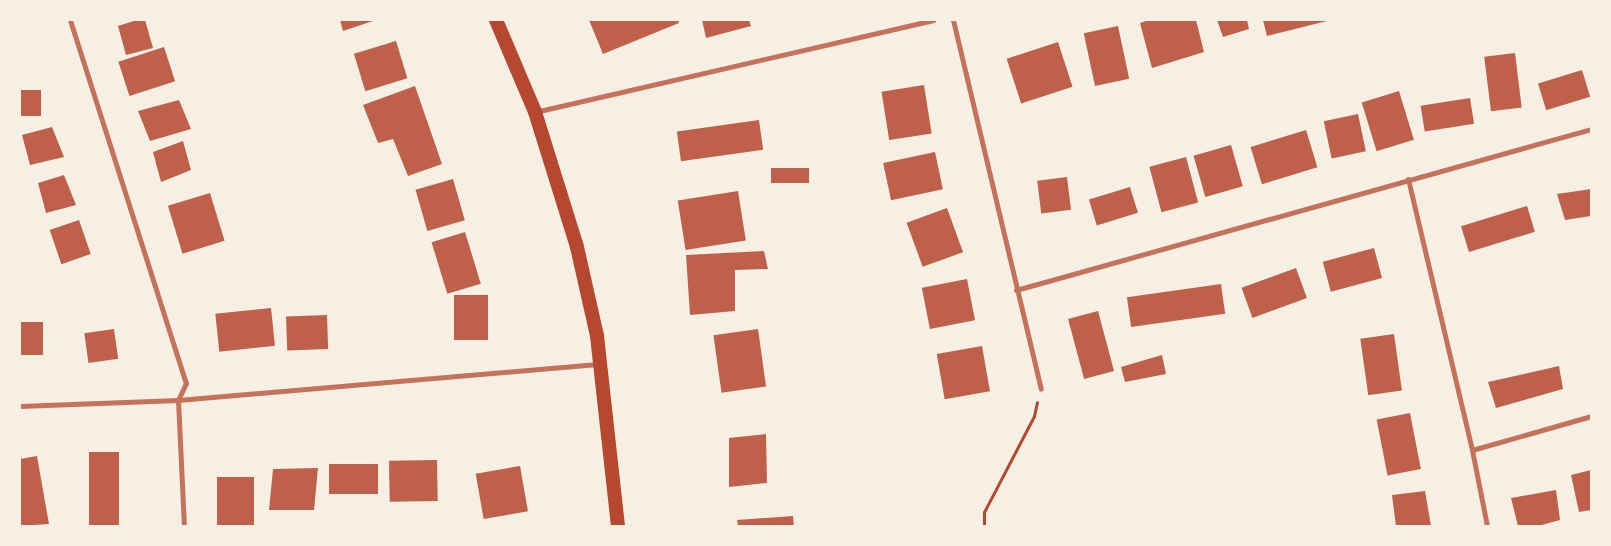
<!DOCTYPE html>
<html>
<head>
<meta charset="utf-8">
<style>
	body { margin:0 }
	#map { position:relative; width:1611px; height:546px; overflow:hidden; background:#f6efe4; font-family:Rubik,sans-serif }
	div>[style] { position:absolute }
	.building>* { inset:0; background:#bf614a; transform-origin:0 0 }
	.path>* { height:3px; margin:-1.5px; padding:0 1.5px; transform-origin:1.5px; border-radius:1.5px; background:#b5482f }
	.minor>* { height:5px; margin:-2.5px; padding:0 2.5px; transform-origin:2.5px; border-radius:2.5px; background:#c5725c }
	.trunk>* { height:14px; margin:-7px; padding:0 7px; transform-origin:7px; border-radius:7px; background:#b5482f }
	span { translate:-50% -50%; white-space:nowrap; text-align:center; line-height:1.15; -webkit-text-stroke:5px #f6efe4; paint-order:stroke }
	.frame { position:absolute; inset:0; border:21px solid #f6efe4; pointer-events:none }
</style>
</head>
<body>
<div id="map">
	<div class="building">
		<div style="clip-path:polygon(137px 20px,145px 20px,153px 48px,126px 55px,118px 26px)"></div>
		<div style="clip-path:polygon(340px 20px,376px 20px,343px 31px)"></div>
		<div style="clip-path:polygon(589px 20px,678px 20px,679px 23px,603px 54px)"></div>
		<div style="clip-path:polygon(702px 20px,749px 20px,751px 26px,706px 38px)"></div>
		<div style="clip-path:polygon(1149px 20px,1196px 20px,1204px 52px,1152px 68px,1140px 23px)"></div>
		<div style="clip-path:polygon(1217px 20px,1247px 20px,1249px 29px,1223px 37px)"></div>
		<div style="clip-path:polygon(1263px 20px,1327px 20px,1327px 21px,1267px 36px)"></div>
		<div style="left:1118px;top:26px;width:54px;height:35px;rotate:78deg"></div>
		<div style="left:396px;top:41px;width:39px;height:44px;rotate:73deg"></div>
		<div style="left:1058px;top:42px;width:47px;height:54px;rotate:72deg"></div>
		<div style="left:164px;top:47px;width:36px;height:48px;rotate:72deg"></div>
		<div style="left:1515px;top:53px;width:55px;height:31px;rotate:83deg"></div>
		<div style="left:1582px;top:70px;width:28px;height:46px;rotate:73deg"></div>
		<div style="left:924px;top:85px;width:49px;height:43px;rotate:81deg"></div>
		<div style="clip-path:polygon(415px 86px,442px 164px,408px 176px,393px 139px,378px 143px,363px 105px)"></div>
		<div style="left:41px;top:90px;width:26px;height:21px;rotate:90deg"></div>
		<div style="left:1399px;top:91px;width:51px;height:39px;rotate:73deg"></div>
		<div style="left:1470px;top:98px;width:26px;height:50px;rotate:81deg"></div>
		<div style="clip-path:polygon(179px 100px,191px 129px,150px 141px,138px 111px)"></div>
		<div style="left:1358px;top:114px;width:38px;height:35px;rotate:78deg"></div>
		<div style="left:759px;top:120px;width:30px;height:83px;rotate:82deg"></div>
		<div style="clip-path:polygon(52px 127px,64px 157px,30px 165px,22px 135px)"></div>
		<div style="left:1306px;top:130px;width:39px;height:58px;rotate:73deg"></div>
		<div style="clip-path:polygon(183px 141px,191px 170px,161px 182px,153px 152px)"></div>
		<div style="left:1231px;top:145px;width:43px;height:39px;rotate:74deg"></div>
		<div style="left:935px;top:152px;width:38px;height:53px;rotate:78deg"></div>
		<div style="left:1186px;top:157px;width:47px;height:38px;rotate:75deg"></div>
		<div style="left:771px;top:168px;width:38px;height:15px"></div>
		<div style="clip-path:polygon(64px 175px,76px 205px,46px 213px,38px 183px)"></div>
		<div style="left:1067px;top:177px;width:33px;height:30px;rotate:83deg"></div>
		<div style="left:453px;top:179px;width:43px;height:39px;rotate:74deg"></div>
		<div style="left:1130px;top:187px;width:27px;height:43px;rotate:73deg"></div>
		<div style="clip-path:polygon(1591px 189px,1591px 216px,1565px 220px,1557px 194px)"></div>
		<div style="left:738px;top:191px;width:50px;height:61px;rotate:81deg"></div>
		<div style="left:210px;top:193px;width:50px;height:44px;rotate:73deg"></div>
		<div style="left:1527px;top:206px;width:27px;height:69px;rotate:73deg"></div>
		<div style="left:947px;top:208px;width:47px;height:43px;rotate:70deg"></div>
		<div style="left:79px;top:220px;width:36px;height:31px;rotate:71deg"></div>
		<div style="left:465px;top:232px;width:54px;height:35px;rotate:73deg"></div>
		<div style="left:1374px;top:248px;width:31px;height:53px;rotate:75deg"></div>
		<div style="clip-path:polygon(764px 251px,768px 269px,735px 270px,735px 311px,690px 315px,686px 255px)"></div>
		<div style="left:1296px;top:268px;width:32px;height:58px;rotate:70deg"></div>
		<div style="left:967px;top:279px;width:42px;height:46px;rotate:79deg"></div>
		<div style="left:1221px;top:284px;width:30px;height:95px;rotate:82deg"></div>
		<div style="left:454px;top:295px;width:34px;height:45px"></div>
		<div style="left:271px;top:308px;width:38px;height:56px;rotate:84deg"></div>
		<div style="left:1098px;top:311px;width:62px;height:31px;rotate:75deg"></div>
		<div style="left:327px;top:315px;width:34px;height:41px;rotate:88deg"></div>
		<div style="left:20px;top:322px;width:23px;height:33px"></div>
		<div style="left:114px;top:329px;width:30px;height:30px;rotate:82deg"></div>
		<div style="left:758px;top:329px;width:58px;height:45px;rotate:82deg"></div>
		<div style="left:1394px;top:334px;width:57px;height:34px;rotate:82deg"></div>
		<div style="left:982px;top:346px;width:46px;height:46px;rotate:80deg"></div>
		<div style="clip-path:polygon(1162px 355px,1166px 374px,1125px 382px,1121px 367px)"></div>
		<div style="clip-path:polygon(1559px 366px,1563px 389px,1496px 408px,1488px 382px)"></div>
		<div style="left:1410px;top:413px;width:57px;height:34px;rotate:79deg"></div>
		<div style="clip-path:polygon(766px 434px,767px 483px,729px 487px,729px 438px)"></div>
		<div style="left:89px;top:452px;width:30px;height:74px"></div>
		<div style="clip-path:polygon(37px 456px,49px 524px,20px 526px,20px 459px)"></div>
		<div style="left:437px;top:460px;width:41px;height:48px;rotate:89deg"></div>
		<div style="left:378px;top:464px;width:30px;height:49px;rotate:90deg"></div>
		<div style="left:520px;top:466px;width:46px;height:45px;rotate:80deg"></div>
		<div style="clip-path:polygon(318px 468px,314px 510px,269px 510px,273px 469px)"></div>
		<div style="clip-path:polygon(1591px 470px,1591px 510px,1579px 512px,1571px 475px)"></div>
		<div style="left:217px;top:477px;width:37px;height:49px"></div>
		<div style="clip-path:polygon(1556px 490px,1560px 520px,1538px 526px,1518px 526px,1511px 498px)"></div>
		<div style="clip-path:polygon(1425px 491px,1431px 526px,1396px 526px,1392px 495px)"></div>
		<div style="clip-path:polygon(793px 516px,794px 526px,738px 526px,737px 520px)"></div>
	</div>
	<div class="path">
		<div style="left:984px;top:526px;width:14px;rotate:-90deg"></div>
		<div style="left:984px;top:512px;width:108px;rotate:-62.5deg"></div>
		<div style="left:1034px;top:416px;width:14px;rotate:-78deg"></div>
	</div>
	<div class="minor">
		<div style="left:70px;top:20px;width:381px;rotate:72.3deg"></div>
		<div style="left:186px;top:383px;width:19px;rotate:115deg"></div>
		<div style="left:178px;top:400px;width:126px;rotate:87.3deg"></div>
		<div style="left:953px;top:20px;width:379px;rotate:76.6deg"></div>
		<div style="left:535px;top:112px;width:409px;rotate:-13deg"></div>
		<div style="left:1408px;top:179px;width:278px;rotate:76.7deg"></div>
		<div style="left:1472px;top:450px;width:77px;rotate:78.8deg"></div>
		<div style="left:1016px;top:290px;width:597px;rotate:-15.64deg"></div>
		<div style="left:20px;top:406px;width:158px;rotate:-2.2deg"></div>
		<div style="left:178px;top:400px;width:424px;rotate:-4.9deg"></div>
		<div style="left:1472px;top:450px;width:124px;rotate:-15.9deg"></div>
	</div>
	<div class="trunk">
		<div style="left:496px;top:20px;width:100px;rotate:67deg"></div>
		<div style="left:535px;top:112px;width:141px;rotate:72.7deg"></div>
		<div style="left:577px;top:247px;width:91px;rotate:77.3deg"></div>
		<div style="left:597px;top:336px;width:191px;rotate:83.7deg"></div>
	</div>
	<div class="frame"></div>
</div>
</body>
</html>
